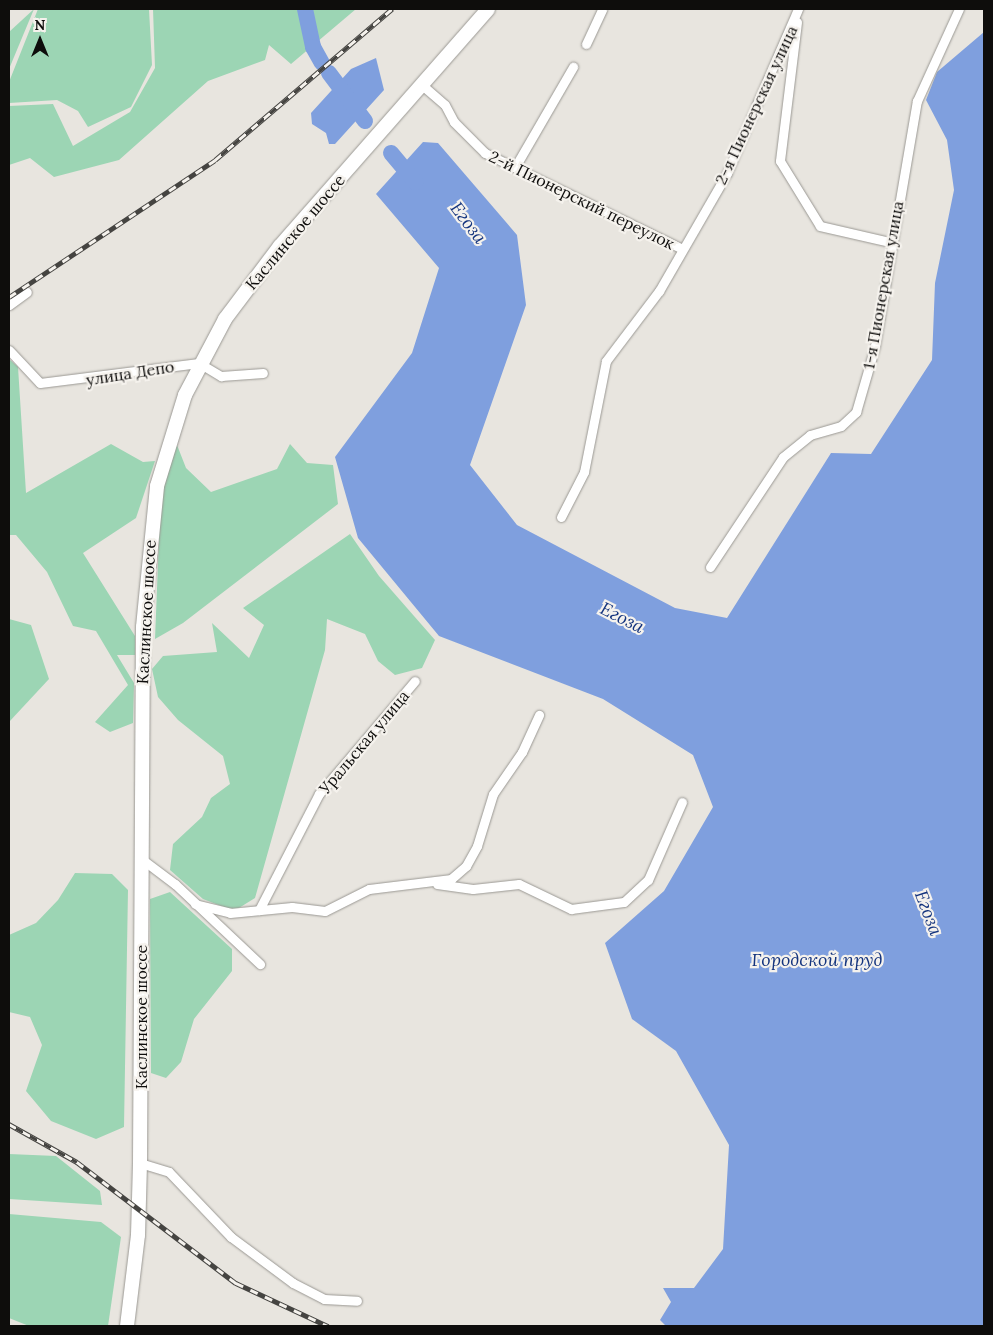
<!DOCTYPE html>
<html>
<head>
<meta charset="utf-8">
<style>
	body { margin:0 }
	#map { position:relative; width:993px; height:1335px; overflow:hidden; background:#e8e5df; font-family:Lora,serif }
	div>[style] { position:absolute }
	.green>* { inset:0; background:#9cd5b4 }
	.water>* { inset:0; background:#7f9fde }
	.river>* { height:16px; margin:-8px; padding:0 8px; transform-origin:8px; border-radius:8px; background:#7f9fde }
	.roads { filter:drop-shadow(0 0 1px #9a9893) drop-shadow(0 0 1px #9a9893) }
	.street>* { height:9px; margin:-4.5px; padding:0 4.5px; transform-origin:4.5px; border-radius:4.5px; background:#fff }
	.primary>* { height:14px; margin:-7px; padding:0 7px; transform-origin:7px; border-radius:7px; background:#fff }
	.rail>* { height:4.5px; margin-top:-2.25px; transform-origin:0; background:repeating-linear-gradient(90deg,#f5f2ed 0 8px,#454441 0 16px); box-sizing:border-box; border-block:1px solid #454441 }
	span { translate:-50% -50%; white-space:nowrap; text-align:center; line-height:1.15; -webkit-text-stroke:4.5px #f5f2ed; paint-order:stroke }
	.street-label { font-size:16px; color:#0e0d0c }
	.water-label { font-size:18px; color:#14347e; font-style:italic }
	.frame { position:absolute; inset:0; border:10px solid #0e0d0c; pointer-events:none }
	.north { position:absolute; left:15px; top:15px; width:50px; height:50px; -webkit-text-stroke:4px #f5f2ed; paint-order:stroke; rotate:0deg; font-size:14px; font-weight:700; line-height:20px; text-align:center; color:#0e0d0c }
	.north::after { content:''; display:block; margin:auto; width:18px; height:22px; background:#0e0d0c; clip-path:polygon(50% 0,100% 100%,50% 72%,0 100%) }
</style>
</head>
<body>
<div id="map">
	<div class="green">
		<div style="clip-path:polygon(34px 9px,9px 69px,9px 32px)"></div>
		<div style="clip-path:polygon(38px 9px,149px 9px,152px 65px,131px 107px,88px 127px,78px 111px,57px 100px,9px 103px,9px 82px)"></div>
		<div style="clip-path:polygon(153px 9px,356px 9px,291px 64px,269px 45px,265px 60px,208px 81px,119px 160px,54px 177px,30px 158px,9px 165px,9px 106px,53px 104px,73px 146px,130px 112px,155px 68px)"></div>
		<div style="clip-path:polygon(9px 359px,18px 367px,26px 493px,111px 444px,143px 462px,155px 461px,136px 518px,83px 553px,135px 636px,135px 655px,117px 655px,134px 683px,133px 723px,110px 732px,95px 722px,128px 685px,96px 631px,73px 626px,47px 572px,16px 535px,9px 535px)"></div>
		<div style="clip-path:polygon(290px 444px,307px 463px,333px 465px,338px 504px,183px 623px,155px 639px,161px 489px,177px 445px,186px 468px,211px 492px,277px 469px)"></div>
		<div style="clip-path:polygon(350px 534px,379px 576px,435px 640px,422px 668px,395px 675px,378px 661px,365px 634px,327px 619px,325px 650px,255px 898px,234px 911px,203px 899px,170px 870px,173px 844px,202px 817px,211px 798px,230px 784px,223px 756px,178px 720px,158px 697px,152px 669px,163px 656px,217px 652px,212px 623px,249px 658px,264px 625px,243px 608px)"></div>
		<div style="clip-path:polygon(9px 619px,31px 625px,49px 679px,9px 722px)"></div>
		<div style="clip-path:polygon(75px 873px,112px 874px,128px 890px,124px 1127px,96px 1139px,51px 1121px,26px 1091px,42px 1045px,30px 1017px,9px 1012px,9px 935px,36px 923px,58px 900px)"></div>
		<div style="clip-path:polygon(170px 892px,232px 949px,232px 971px,194px 1019px,181px 1062px,166px 1078px,151px 1073px,150px 899px)"></div>
		<div style="clip-path:polygon(9px 1154px,56px 1156px,100px 1191px,102px 1205px,9px 1199px)"></div>
		<div style="clip-path:polygon(9px 1214px,101px 1222px,121px 1237px,108px 1326px,29px 1326px,9px 1318px)"></div>
	</div>
	<div class="water">
		<div style="clip-path:polygon(984px 32px,984px 1326px,666px 1326px,660px 1320px,671px 1302px,663px 1288px,694px 1288px,723px 1249px,729px 1145px,676px 1051px,632px 1019px,605px 943px,664px 891px,713px 807px,693px 755px,603px 699px,439px 636px,358px 538px,335px 457px,412px 353px,439px 268px,376px 194px,423px 142px,438px 143px,517px 235px,526px 305px,470px 465px,517px 525px,675px 608px,727px 618px,831px 453px,871px 454px,932px 360px,935px 283px,954px 190px,947px 140px,926px 100px,937px 72px)"></div>
		<div style="clip-path:polygon(376px 58px,384px 90px,335px 144px,329px 144px,326px 133px,312px 124px,311px 113px,351px 69px)"></div>
	</div>
	<div class="river">
		<div style="left:305px;top:9px;width:39px;rotate:78deg"></div>
		<div style="left:313px;top:47px;width:18px;rotate:61deg"></div>
		<div style="left:329px;top:73px;width:60px;rotate:53.1deg"></div>
		<div style="left:391px;top:153px;width:38px;rotate:50deg"></div>
	</div>
	<div class="roads">
		<div class="street">
			<div style="left:797px;top:22px;width:140px;rotate:97deg"></div>
			<div style="left:780px;top:161px;width:76px;rotate:58.4deg"></div>
			<div style="left:820px;top:226px;width:72px;rotate:12.9deg"></div>
			<div style="left:586px;top:44px;width:38px;rotate:-65deg"></div>
			<div style="left:422px;top:85px;width:30px;rotate:41deg"></div>
			<div style="left:445px;top:105px;width:19px;rotate:62deg"></div>
			<div style="left:454px;top:122px;width:44px;rotate:45deg"></div>
			<div style="left:485px;top:153px;width:218px;rotate:25.9deg"></div>
			<div style="left:515px;top:167px;width:116px;rotate:-59.9deg"></div>
			<div style="left:9px;top:305px;width:22px;rotate:-36deg"></div>
			<div style="left:9px;top:350px;width:45px;rotate:46.8deg"></div>
			<div style="left:40px;top:383px;width:160px;rotate:-7.2deg"></div>
			<div style="left:199px;top:363px;width:26px;rotate:31deg"></div>
			<div style="left:221px;top:376px;width:42px;rotate:-4.1deg"></div>
			<div style="left:561px;top:517px;width:51px;rotate:-62.9deg"></div>
			<div style="left:584px;top:472px;width:113px;rotate:-78.8deg"></div>
			<div style="left:606px;top:361px;width:88px;rotate:-52.9deg"></div>
			<div style="left:659px;top:291px;width:136px;rotate:-60deg"></div>
			<div style="left:727px;top:173px;width:179px;rotate:-66.6deg"></div>
			<div style="left:710px;top:567px;width:132px;rotate:-56.4deg"></div>
			<div style="left:783px;top:457px;width:35px;rotate:-39deg"></div>
			<div style="left:810px;top:435px;width:32px;rotate:-16deg"></div>
			<div style="left:841px;top:426px;width:21px;rotate:-43deg"></div>
			<div style="left:856px;top:412px;width:69px;rotate:-73.9deg"></div>
			<div style="left:875px;top:346px;width:249px;rotate:-80.3deg"></div>
			<div style="left:917px;top:101px;width:101px;rotate:-65.5deg"></div>
			<div style="left:143px;top:860px;width:40px;rotate:37deg"></div>
			<div style="left:175px;top:884px;width:117px;rotate:43.3deg"></div>
			<div style="left:437px;top:884px;width:36px;rotate:8deg"></div>
			<div style="left:473px;top:889px;width:46px;rotate:-6.2deg"></div>
			<div style="left:519px;top:884px;width:58px;rotate:25.7deg"></div>
			<div style="left:571px;top:909px;width:53px;rotate:-7.5deg"></div>
			<div style="left:624px;top:902px;width:33px;rotate:-43deg"></div>
			<div style="left:648px;top:880px;width:85px;rotate:-66.4deg"></div>
			<div style="left:195px;top:904px;width:36px;rotate:14deg"></div>
			<div style="left:230px;top:913px;width:62px;rotate:-5.5deg"></div>
			<div style="left:292px;top:907px;width:33px;rotate:7deg"></div>
			<div style="left:325px;top:911px;width:49px;rotate:-26.6deg"></div>
			<div style="left:369px;top:889px;width:83px;rotate:-7deg"></div>
			<div style="left:451px;top:879px;width:20px;rotate:-41deg"></div>
			<div style="left:466px;top:866px;width:23px;rotate:-61deg"></div>
			<div style="left:477px;top:846px;width:54px;rotate:-72.9deg"></div>
			<div style="left:493px;top:794px;width:51px;rotate:-55.4deg"></div>
			<div style="left:522px;top:752px;width:41px;rotate:-65.3deg"></div>
			<div style="left:259px;top:910px;width:131px;rotate:-62.7deg"></div>
			<div style="left:319px;top:794px;width:148px;rotate:-49.7deg"></div>
			<div style="left:140px;top:1163px;width:30px;rotate:17deg"></div>
			<div style="left:169px;top:1172px;width:90px;rotate:46.4deg"></div>
			<div style="left:231px;top:1237px;width:77px;rotate:36.6deg"></div>
			<div style="left:293px;top:1283px;width:35px;rotate:27deg"></div>
			<div style="left:324px;top:1299px;width:33px;rotate:3deg"></div>
		</div>
		<div class="primary">
			<div style="left:127px;top:1326px;width:92px;rotate:-83.1deg"></div>
			<div style="left:138px;top:1235px;width:72px;rotate:-88.4deg"></div>
			<div style="left:140px;top:1163px;width:536px;rotate:-89.68deg"></div>
			<div style="left:143px;top:627px;width:142px;rotate:-84.3deg"></div>
			<div style="left:157px;top:486px;width:95px;rotate:-72.9deg"></div>
			<div style="left:185px;top:395px;width:86px;rotate:-62.2deg"></div>
			<div style="left:225px;top:319px;width:91px;rotate:-53deg"></div>
			<div style="left:280px;top:246px;width:315px;rotate:-48.7deg"></div>
		</div>
	</div>
	<div class="rail">
		<div style="left:9px;top:297px;width:247px;rotate:-33.6deg"></div>
		<div style="left:215px;top:160px;width:233px;rotate:-40.5deg"></div>
		<div style="left:9px;top:1124px;width:78px;rotate:29.2deg"></div>
		<div style="left:77px;top:1162px;width:200px;rotate:37.3deg"></div>
		<div style="left:236px;top:1283px;width:102px;rotate:25.1deg"></div>
	</div>
	<div class="street-label">
		<span style="left:756px;top:105px;rotate:-65deg">2-я Пионерская улица</span>
		<span style="left:582px;top:200px;rotate:26deg">2-й Пионерский переулок</span>
		<span style="left:295px;top:232px;rotate:-50deg">Каслинское шоссе</span>
		<span style="left:883px;top:285px;rotate:-80deg">1-я Пионерская улица</span>
		<span style="left:130px;top:373px;rotate:-9deg">улица Депо</span>
		<span style="left:146px;top:612px;rotate:-87deg">Каслинское шоссе</span>
		<span style="left:364px;top:742px;rotate:-50deg">Уральская улица</span>
		<span style="left:141px;top:1017px;rotate:-90deg">Каслинское шоссе</span>
	</div>
	<div class="water-label">
		<span style="left:468px;top:223px;rotate:53deg">Егоза</span>
		<span style="left:622px;top:618px;rotate:27deg">Егоза</span>
		<span style="left:928px;top:913px;rotate:69deg">Егоза</span>
		<span style="left:817px;top:960px">Городской пруд</span>
	</div>
	<div class="frame"></div>
	<div class="north">N</div>
</div>
</body>
</html>
